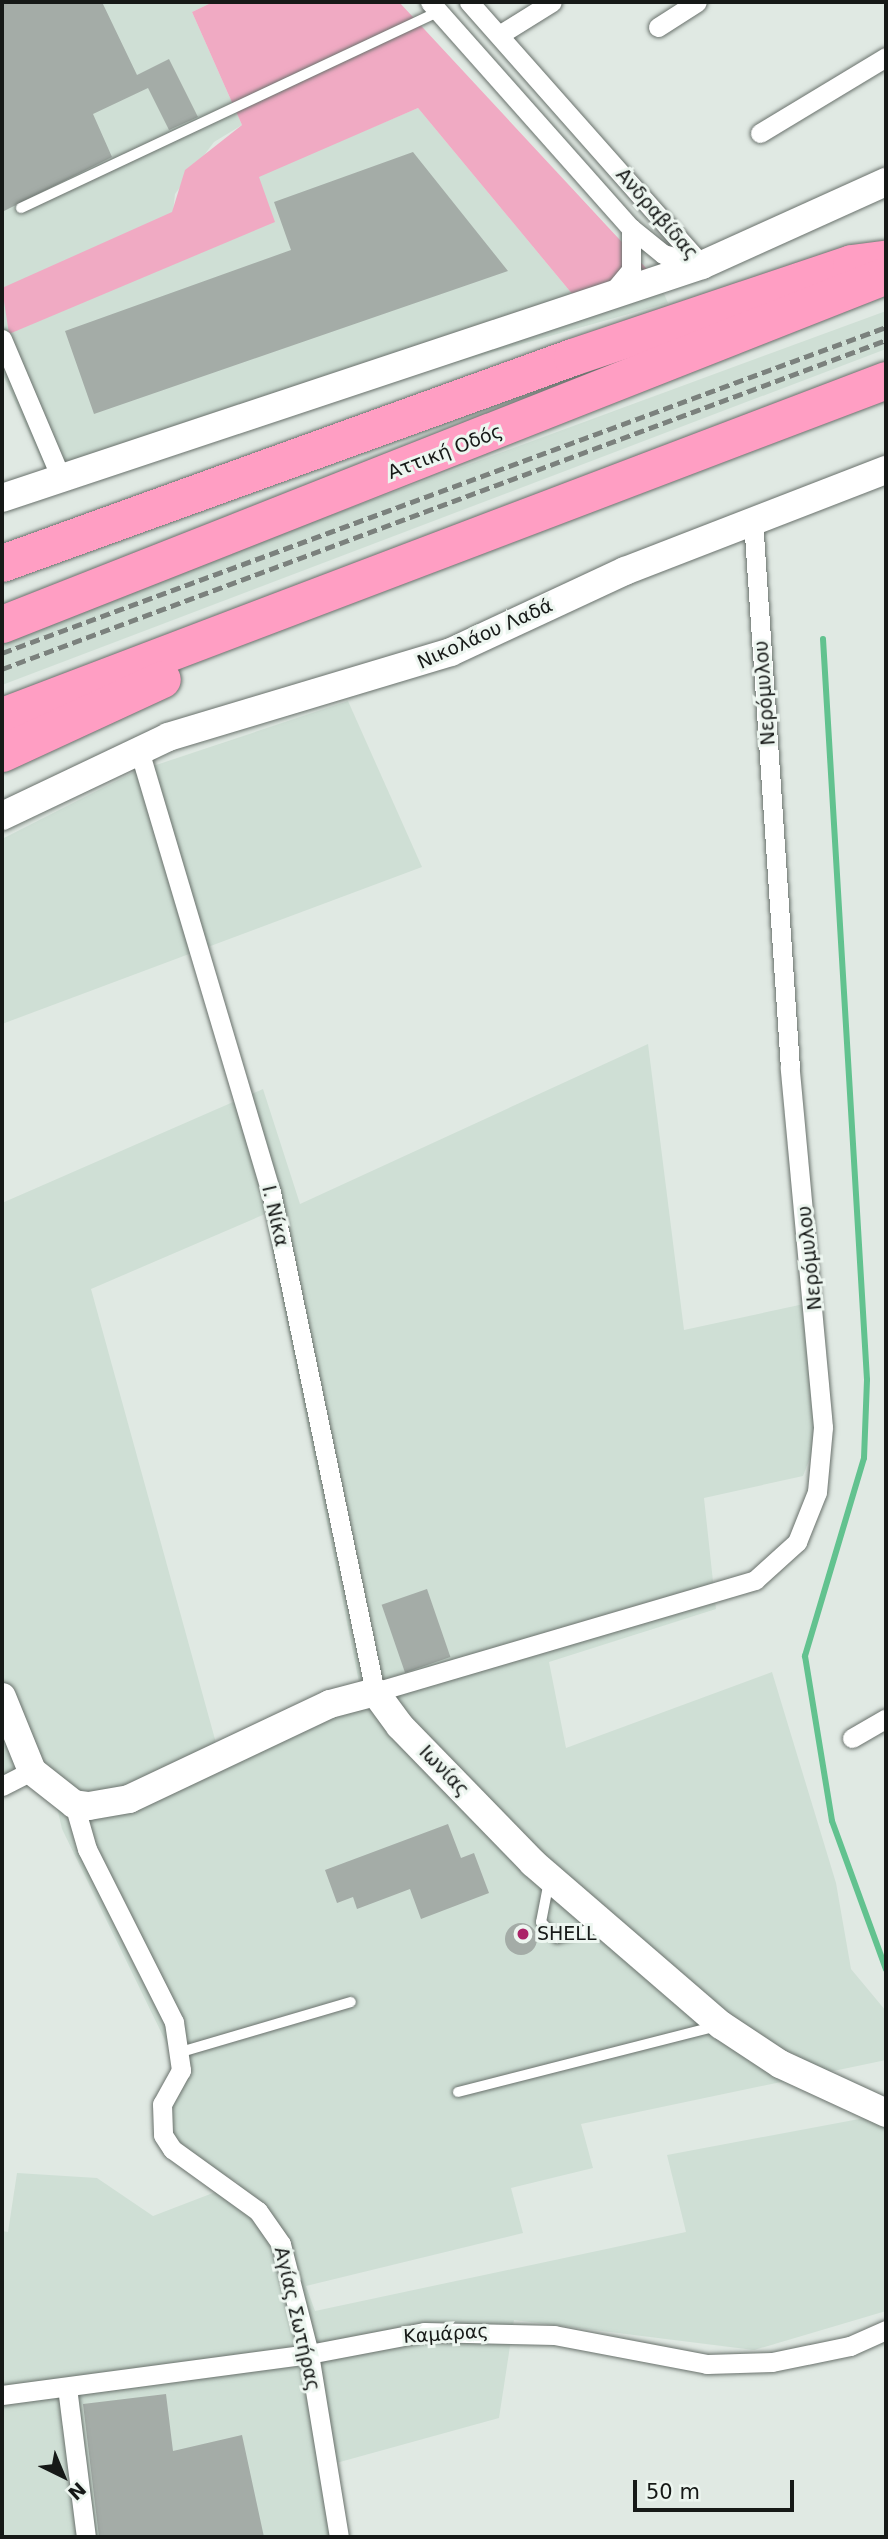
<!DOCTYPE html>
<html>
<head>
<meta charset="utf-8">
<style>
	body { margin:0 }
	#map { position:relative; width:888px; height:2539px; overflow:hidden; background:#e0e9e3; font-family:"DejaVu Sans",sans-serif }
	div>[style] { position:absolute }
	.built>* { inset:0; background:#cfdfd5 }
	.green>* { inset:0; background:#f0aac3 }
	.stream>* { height:6px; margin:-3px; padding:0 3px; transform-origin:3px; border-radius:3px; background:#62c28f }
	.building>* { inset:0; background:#a4aca7; transform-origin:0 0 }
	.round { border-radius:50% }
	.roads { filter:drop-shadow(0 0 2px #69716c) drop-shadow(0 0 2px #69716c) }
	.lane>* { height:10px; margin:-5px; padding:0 5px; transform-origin:5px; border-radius:5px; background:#fff }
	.street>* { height:19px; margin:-9.5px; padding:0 9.5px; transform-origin:9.5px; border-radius:9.5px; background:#fff }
	.secondary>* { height:28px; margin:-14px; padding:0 14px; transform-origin:14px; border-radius:14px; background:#fff }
	.highway>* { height:37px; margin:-18.5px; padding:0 18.5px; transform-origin:18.5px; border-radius:18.5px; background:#ff9ec3 }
	.rail>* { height:5px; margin-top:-2.5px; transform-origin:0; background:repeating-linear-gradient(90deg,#7b817d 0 10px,transparent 0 15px) }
	.dots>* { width:19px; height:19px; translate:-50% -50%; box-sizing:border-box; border:4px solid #edf6f0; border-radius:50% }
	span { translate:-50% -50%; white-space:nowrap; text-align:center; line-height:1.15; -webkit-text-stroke:6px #edf6f0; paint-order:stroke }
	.street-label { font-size:19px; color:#161917 }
	.poi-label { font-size:19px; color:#161917 }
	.left { translate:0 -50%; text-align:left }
	.frame { position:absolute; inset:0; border:4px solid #161917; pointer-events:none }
	.north { position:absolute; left:28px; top:2441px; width:70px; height:70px; -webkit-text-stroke:5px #edf6f0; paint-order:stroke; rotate:137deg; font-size:19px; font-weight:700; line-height:28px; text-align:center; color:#161917 }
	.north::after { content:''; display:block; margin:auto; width:24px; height:32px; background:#161917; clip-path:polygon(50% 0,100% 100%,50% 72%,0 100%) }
	.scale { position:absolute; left:633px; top:2480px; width:161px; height:32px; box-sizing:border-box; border:4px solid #161917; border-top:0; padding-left:9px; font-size:21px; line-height:24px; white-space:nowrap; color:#161917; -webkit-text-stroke:5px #edf6f0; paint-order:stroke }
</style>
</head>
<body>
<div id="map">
	<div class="built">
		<div style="clip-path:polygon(2px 2px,213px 2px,192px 12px,242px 125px,214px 142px,175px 194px,173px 212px,418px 108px,583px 307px,659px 282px,668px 303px,49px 476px,2px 373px)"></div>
		<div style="clip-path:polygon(886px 311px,886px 349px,2px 685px,2px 636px)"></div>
		<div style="clip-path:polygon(348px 701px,422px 867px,2px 1024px,2px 839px,132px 773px)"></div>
		<div style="clip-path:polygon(evenodd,648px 1044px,684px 1330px,804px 1304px,816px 1442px,803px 1476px,704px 1498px,716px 1609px,549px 1662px,566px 1748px,772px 1672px,836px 1883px,851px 1969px,886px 2011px,886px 2060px,581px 2124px,593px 2168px,511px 2188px,523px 2233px,306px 2286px,315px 2311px,686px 2232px,667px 2155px,886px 2114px,886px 2311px,754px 2350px,514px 2320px,499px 2418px,329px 2465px,339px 2537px,2px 2537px,2px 2231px,8px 2232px,17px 2173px,97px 2178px,153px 2216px,239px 2183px,190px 2156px,166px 2133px,169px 2103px,184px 2079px,62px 1829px,56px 1803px,32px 1780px,2px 1794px,2px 1203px,263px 1089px,300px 1204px,648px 1044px,265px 1214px,360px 1687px,216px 1743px,91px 1289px,265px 1214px)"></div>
	</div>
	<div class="green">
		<div style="clip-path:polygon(213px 2px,399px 2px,659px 282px,583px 307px,418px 108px,259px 177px,275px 222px,9px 334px,2px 288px,172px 212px,185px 170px,242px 125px,192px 12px)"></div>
	</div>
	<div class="stream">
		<div style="left:823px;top:639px;width:742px;rotate:86.6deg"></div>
		<div style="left:867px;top:1380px;width:78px;rotate:92.2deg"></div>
		<div style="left:864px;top:1458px;width:207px;rotate:106.6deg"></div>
		<div style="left:805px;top:1656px;width:167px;rotate:80.7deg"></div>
		<div style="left:832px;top:1821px;width:158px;rotate:70deg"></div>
	</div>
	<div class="building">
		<div style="clip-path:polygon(2px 2px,102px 2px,137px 75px,169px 59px,198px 117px,169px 130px,148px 88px,93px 114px,112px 157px,2px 212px)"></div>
		<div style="clip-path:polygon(413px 152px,508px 271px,94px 414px,65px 331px,291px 250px,274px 202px)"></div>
		<div style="left:427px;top:1589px;width:72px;height:48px;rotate:71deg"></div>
		<div style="clip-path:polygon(448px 1824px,461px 1858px,474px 1853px,489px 1893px,421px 1919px,410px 1889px,357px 1909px,353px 1897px,337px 1903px,325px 1870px)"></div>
		<div class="round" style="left:505px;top:1923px;width:32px;height:32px"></div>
		<div style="clip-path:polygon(166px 2394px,173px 2451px,242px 2435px,264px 2537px,99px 2537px,83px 2404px)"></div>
	</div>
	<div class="roads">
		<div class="lane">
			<div style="left:21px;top:208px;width:462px;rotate:-25.2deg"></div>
			<div style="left:549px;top:1881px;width:42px;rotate:101deg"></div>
			<div style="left:541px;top:1922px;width:23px;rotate:45deg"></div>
			<div style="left:557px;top:1938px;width:44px;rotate:-14.3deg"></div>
			<div style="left:181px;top:2052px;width:177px;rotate:-16.4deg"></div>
			<div style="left:458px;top:2092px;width:267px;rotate:-14.3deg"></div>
		</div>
		<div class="street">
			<div style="left:430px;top:2px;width:302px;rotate:48.4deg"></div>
			<div style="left:631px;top:228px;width:41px;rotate:39.1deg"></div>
			<div style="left:663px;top:254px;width:41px;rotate:15.8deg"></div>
			<div style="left:469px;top:2px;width:351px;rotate:48.5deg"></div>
			<div style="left:658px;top:27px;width:46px;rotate:-32.7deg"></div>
			<div style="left:499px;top:35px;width:62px;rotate:-31.9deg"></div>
			<div style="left:760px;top:133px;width:147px;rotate:-31.1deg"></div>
			<div style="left:610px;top:295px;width:33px;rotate:-50deg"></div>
			<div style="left:631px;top:270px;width:42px;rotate:-90deg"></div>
			<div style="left:2px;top:339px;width:151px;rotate:67deg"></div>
			<div style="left:139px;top:750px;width:461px;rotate:73.4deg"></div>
			<div style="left:271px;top:1192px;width:511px;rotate:78.25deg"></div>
			<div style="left:375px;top:1692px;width:396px;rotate:-16.4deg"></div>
			<div style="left:755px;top:1580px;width:57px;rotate:-42.1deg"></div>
			<div style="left:797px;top:1542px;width:54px;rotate:-68.2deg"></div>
			<div style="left:817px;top:1492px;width:65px;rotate:-84.7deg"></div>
			<div style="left:823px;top:1427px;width:361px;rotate:-95.3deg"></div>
			<div style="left:790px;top:1068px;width:550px;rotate:-93.86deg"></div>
			<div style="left:852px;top:1738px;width:39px;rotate:-30deg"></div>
			<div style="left:2px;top:1786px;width:34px;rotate:-27deg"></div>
			<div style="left:74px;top:1804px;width:47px;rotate:73.9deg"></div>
			<div style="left:87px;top:1849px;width:194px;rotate:63.3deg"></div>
			<div style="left:174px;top:2022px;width:49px;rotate:81.7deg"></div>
			<div style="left:181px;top:2070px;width:39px;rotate:119deg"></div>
			<div style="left:162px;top:2104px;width:31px;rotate:88deg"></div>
			<div style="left:163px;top:2135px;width:17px;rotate:57deg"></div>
			<div style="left:172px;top:2149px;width:106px;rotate:35.8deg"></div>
			<div style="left:258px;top:2211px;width:40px;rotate:55.1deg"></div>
			<div style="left:281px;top:2244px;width:114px;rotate:75.7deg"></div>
			<div style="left:309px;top:2354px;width:185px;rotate:80.7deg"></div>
			<div style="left:67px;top:2387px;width:151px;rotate:82.8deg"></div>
			<div style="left:2px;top:2395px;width:310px;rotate:-7.6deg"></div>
			<div style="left:309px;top:2354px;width:117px;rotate:-10.8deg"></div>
			<div style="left:424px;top:2332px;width:130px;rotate:1.3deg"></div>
			<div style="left:554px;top:2335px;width:156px;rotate:10.7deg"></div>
			<div style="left:707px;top:2364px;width:65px;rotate:-1.8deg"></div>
			<div style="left:772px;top:2362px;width:80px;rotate:-11.6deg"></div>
			<div style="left:850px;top:2346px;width:39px;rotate:-24deg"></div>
		</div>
		<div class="secondary">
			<div style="left:2px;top:498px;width:738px;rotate:-18.41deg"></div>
			<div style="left:702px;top:265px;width:202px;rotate:-24.3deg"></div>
			<div style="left:2px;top:816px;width:184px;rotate:-25.4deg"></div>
			<div style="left:168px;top:737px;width:295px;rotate:-16.7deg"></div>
			<div style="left:451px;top:652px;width:192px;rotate:-25deg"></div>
			<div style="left:625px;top:571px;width:280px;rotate:-21.2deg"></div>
			<div style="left:2px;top:1697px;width:80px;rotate:67.9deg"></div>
			<div style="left:32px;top:1771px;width:53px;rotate:38.2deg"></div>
			<div style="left:74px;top:1804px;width:15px;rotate:8deg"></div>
			<div style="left:89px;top:1806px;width:41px;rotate:-9.9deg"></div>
			<div style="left:129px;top:1799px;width:222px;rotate:-25.3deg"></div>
			<div style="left:330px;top:1704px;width:47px;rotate:-14.9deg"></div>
			<div style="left:375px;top:1692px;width:42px;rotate:53.7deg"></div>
			<div style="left:400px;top:1726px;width:191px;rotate:45.8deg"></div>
			<div style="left:533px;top:1863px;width:248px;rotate:40.8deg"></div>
			<div style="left:721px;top:2025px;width:71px;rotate:33.5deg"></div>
			<div style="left:780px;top:2064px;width:117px;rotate:24.8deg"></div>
		</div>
		<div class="highway">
			<div style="left:2px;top:563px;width:606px;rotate:-19.87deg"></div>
			<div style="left:572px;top:357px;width:294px;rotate:-18.6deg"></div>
			<div style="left:851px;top:263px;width:35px;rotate:-7deg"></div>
			<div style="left:2px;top:624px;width:950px;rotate:-21.54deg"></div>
			<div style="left:2px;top:716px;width:946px;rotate:-20.81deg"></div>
			<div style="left:2px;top:753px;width:176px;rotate:-24.8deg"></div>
		</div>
	</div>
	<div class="rail">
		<div style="left:2px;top:653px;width:942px;rotate:-20.24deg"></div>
		<div style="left:2px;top:669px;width:943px;rotate:-20.41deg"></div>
	</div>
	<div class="dots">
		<div style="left:523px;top:1934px;background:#ab2367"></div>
	</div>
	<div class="street-label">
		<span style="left:657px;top:214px;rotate:49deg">Ανδραβίδας</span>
		<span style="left:445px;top:452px;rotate:-21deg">Αττική Οδός</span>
		<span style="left:485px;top:634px;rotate:-24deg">Νικολάου Λαδά</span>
		<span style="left:765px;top:693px;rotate:-94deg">Νερόμυλου</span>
		<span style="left:275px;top:1216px;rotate:77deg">Ι. Νίκα</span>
		<span style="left:810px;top:1258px;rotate:-96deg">Νερόμυλου</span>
		<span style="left:444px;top:1771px;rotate:46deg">Ιωνίας</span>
		<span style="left:297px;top:2319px;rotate:77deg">Αγίας Σωτήρας</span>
		<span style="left:446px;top:2334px;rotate:-4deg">Καμάρας</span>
	</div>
	<div class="poi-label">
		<span class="left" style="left:537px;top:1934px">SHELL</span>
	</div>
	<div class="frame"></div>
	<div class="north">N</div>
	<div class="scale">50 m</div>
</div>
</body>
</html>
